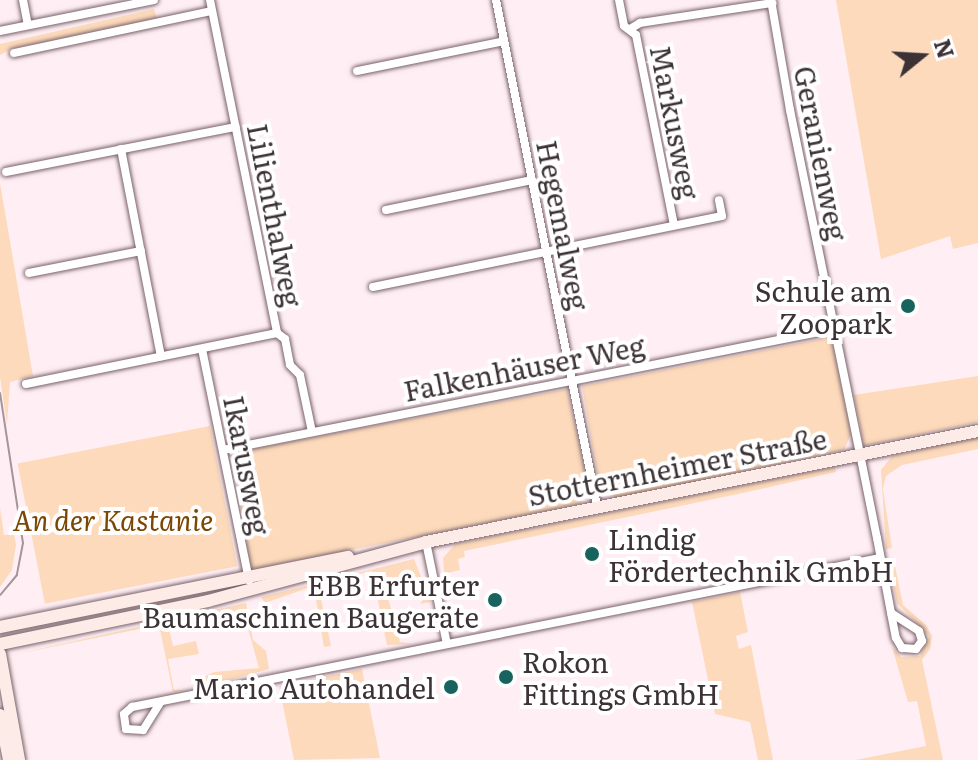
<!DOCTYPE html>
<html>
<head>
<meta charset="utf-8">
<style>
	body { margin:0 }
	#map { position:relative; width:978px; height:760px; overflow:hidden; background:#ffeff4; font-family:Literata,serif }
	div>[style] { position:absolute }
	.green>* { inset:0; background:#fddabb; transform-origin:0 0 }
	.roads { filter:drop-shadow(0 0 2px #79626a) drop-shadow(0 0 2px #79626a) }
	.street>* { height:8px; margin:-4px; padding:0 4px; transform-origin:4px; border-radius:4px; background:#fff }
	.secondary>* { height:12px; margin:-6px; padding:0 6px; transform-origin:6px; border-radius:6px; background:#fdebe8 }
	.tram>* { height:2px; margin:-1px; padding:0 1px; transform-origin:1px; border-radius:1px; background:#a3969b }
	.dots>* { width:22px; height:22px; translate:-50% -50%; box-sizing:border-box; border:4px solid #fff; border-radius:50% }
	span { translate:-50% -50%; white-space:nowrap; text-align:center; line-height:1.15; -webkit-text-stroke:8px #fff; paint-order:stroke }
	.street-label { font-size:28px; color:#3d3337 }
	.poi-label { font-size:28px; color:#3d3337 }
	.right { translate:-100% -50%; text-align:right }
	.left { translate:0 -50%; text-align:left }
	.park-label { font-size:28px; color:#7c4703; font-style:italic }
	.north { position:absolute; left:882px; top:16px; width:80px; height:80px; -webkit-text-stroke:6px #fff; paint-order:stroke; rotate:72deg; font-size:22px; font-weight:700; line-height:32px; text-align:center; color:#3d3337 }
	.north::after { content:''; display:block; margin:auto; width:28px; height:36px; background:#3d3337; clip-path:polygon(50% 0,100% 100%,50% 72%,0 100%) }
</style>
</head>
<body>
<div id="map">
	<div class="green">
		<div style="clip-path:polygon(836px 0,978px 0,978px 243px,953px 249px,950px 236px,881px 259px)"></div>
		<div style="clip-path:polygon(154px 9px,158px 21px,13px 48px,0 55px,0 44px)"></div>
		<div style="clip-path:polygon(0 183px,33px 376px,10px 382px,7px 425px,0 377px)"></div>
		<div style="left:271px;top:186px;width:45px;height:14px;rotate:77deg"></div>
		<div style="left:283px;top:236px;width:42px;height:16px;rotate:79deg"></div>
		<div style="clip-path:polygon(831px 337px,851px 434px,844px 450px,616px 498px,599px 485px,582px 386px)"></div>
		<div style="clip-path:polygon(978px 376px,978px 422px,864px 446px,854px 395px)"></div>
		<div style="clip-path:polygon(567px 389px,589px 489px,580px 504px,251px 570px,232px 453px)"></div>
		<div style="left:210px;top:426px;width:143px;height:196px;rotate:79deg"></div>
		<div style="clip-path:polygon(978px 437px,978px 449px,902px 465px,886px 476px,883px 489px,892px 548px,886px 549px,881px 470px,892px 456px)"></div>
		<div style="clip-path:polygon(835px 467px,836px 472px,743px 493px,464px 551px,465px 557px,458px 559px,460px 570px,447px 573px,445px 582px,443px 558px,455px 544px)"></div>
		<div style="clip-path:polygon(0 508px,4px 535px,14px 534px,16px 545px,12px 570px,0 587px)"></div>
		<div style="clip-path:polygon(414px 559px,431px 602px,420px 604px,425px 597px,422px 583px,386px 590px,400px 642px,412px 644px,387px 645px,372px 571px,318px 584px,331px 646px,324px 647px,315px 594px,308px 588px,265px 603px,261px 597px)"></div>
		<div style="clip-path:polygon(895px 566px,903px 605px,926px 625px,932px 636px,930px 649px,922px 660px,943px 760px,855px 760px,926px 746px,917px 701px,908px 702px,892px 647px,901px 657px,920px 656px,929px 636px,897px 603px,891px 574px)"></div>
		<div style="clip-path:polygon(740px 592px,748px 632px,736px 636px,739px 649px,751px 645px,773px 760px,758px 760px,750px 722px,715px 714px,692px 602px)"></div>
		<div style="clip-path:polygon(246px 603px,253px 640px,266px 651px,269px 669px,215px 684px,195px 688px,194px 682px,214px 672px,259px 668px,244px 614px,169px 629px,173px 646px,196px 641px,199px 654px,168px 659px,174px 690px,184px 690px,173px 692px,159px 625px,12px 655px)"></div>
		<div style="clip-path:polygon(362px 669px,380px 758px,294px 760px,279px 686px)"></div>
	</div>
	<div class="roads">
		<div class="street">
			<div style="left:23px;top:0;width:25px;rotate:79deg"></div>
			<div style="left:210px;top:0;width:340px;rotate:78.6deg"></div>
			<div style="left:277px;top:333px;width:10px;rotate:37deg"></div>
			<div style="left:285px;top:339px;width:26px;rotate:79deg"></div>
			<div style="left:290px;top:365px;width:14px;rotate:45deg"></div>
			<div style="left:300px;top:375px;width:58px;rotate:78.1deg"></div>
			<div style="left:496px;top:0;width:516px;rotate:78.71deg"></div>
			<div style="left:619px;top:0;width:26px;rotate:79deg"></div>
			<div style="left:624px;top:26px;width:15px;rotate:37deg"></div>
			<div style="left:636px;top:35px;width:194px;rotate:78.7deg"></div>
			<div style="left:771px;top:0;width:112px;rotate:80.2deg"></div>
			<div style="left:790px;top:110px;width:351px;rotate:78.5deg"></div>
			<div style="left:860px;top:454px;width:86px;rotate:78.6deg"></div>
			<div style="left:877px;top:538px;width:76px;rotate:79.4deg"></div>
			<div style="left:891px;top:613px;width:25px;rotate:79deg"></div>
			<div style="left:896px;top:638px;width:12px;rotate:59deg"></div>
			<div style="left:902px;top:648px;width:14px;rotate:4deg"></div>
			<div style="left:916px;top:649px;width:10px;rotate:-53deg"></div>
			<div style="left:922px;top:641px;width:10px;rotate:-107deg"></div>
			<div style="left:919px;top:631px;width:33px;rotate:-147deg"></div>
			<div style="left:630px;top:29px;width:12px;rotate:-31deg"></div>
			<div style="left:640px;top:23px;width:134px;rotate:-8.6deg"></div>
			<div style="left:0;top:31px;width:157px;rotate:-11.4deg"></div>
			<div style="left:14px;top:53px;width:202px;rotate:-12deg"></div>
			<div style="left:357px;top:71px;width:150px;rotate:-11.5deg"></div>
			<div style="left:121px;top:149px;width:211px;rotate:79.1deg"></div>
			<div style="left:6px;top:172px;width:234px;rotate:-11.1deg"></div>
			<div style="left:386px;top:210px;width:149px;rotate:-11.6deg"></div>
			<div style="left:29px;top:273px;width:114px;rotate:-11.1deg"></div>
			<div style="left:373px;top:287px;width:356px;rotate:-11.5deg"></div>
			<div style="left:722px;top:216px;width:16px;rotate:-101deg"></div>
			<div style="left:202px;top:349px;width:236px;rotate:78.5deg"></div>
			<div style="left:26px;top:384px;width:256px;rotate:-11.5deg"></div>
			<div style="left:223px;top:450px;width:623px;rotate:-11.2deg"></div>
			<div style="left:426px;top:542px;width:104px;rotate:78.4deg"></div>
			<div style="left:160px;top:703px;width:32px;rotate:122deg"></div>
			<div style="left:143px;top:730px;width:17px;rotate:-177deg"></div>
			<div style="left:126px;top:729px;width:15px;rotate:-98deg"></div>
			<div style="left:124px;top:714px;width:11px;rotate:-41deg"></div>
			<div style="left:132px;top:707px;width:763px;rotate:-11.27deg"></div>
		</div>
		<div class="secondary">
			<div style="left:0;top:627px;width:355px;rotate:-11.4deg"></div>
			<div style="left:0;top:644px;width:212px;rotate:-11.7deg"></div>
			<div style="left:208px;top:601px;width:226px;rotate:-15.1deg"></div>
			<div style="left:426px;top:542px;width:563px;rotate:-11.37deg"></div>
			<div style="left:0;top:654px;width:108px;rotate:79.8deg"></div>
			<div style="left:0;top:715px;width:46px;rotate:78.7deg"></div>
		</div>
	</div>
	<div class="tram">
		<div style="left:0;top:393px;width:152px;rotate:81.3deg"></div>
		<div style="left:23px;top:543px;width:33px;rotate:101deg"></div>
		<div style="left:17px;top:575px;width:26px;rotate:130deg"></div>
	</div>
	<div class="dots">
		<div style="left:908px;top:306px;background:#17645f"></div>
		<div style="left:592px;top:554px;background:#17645f"></div>
		<div style="left:495px;top:600px;background:#17645f"></div>
		<div style="left:506px;top:677px;background:#17645f"></div>
		<div style="left:451px;top:687px;background:#17645f"></div>
	</div>
	<div class="street-label">
		<span style="left:676px;top:122px;rotate:79deg">Markusweg</span>
		<span style="left:822px;top:153px;rotate:79deg">Geranienweg</span>
		<span style="left:276px;top:215px;rotate:79deg">Lilienthalweg</span>
		<span style="left:564px;top:225px;rotate:79deg">Hegemalweg</span>
		<span style="left:524px;top:367px;rotate:-11deg">Falkenhäuser Weg</span>
		<span style="left:248px;top:465px;rotate:79deg">Ikarusweg</span>
		<span style="left:677px;top:466px;rotate:-11deg">Stotternheimer Straße</span>
	</div>
	<div class="poi-label">
		<span class="right" style="left:892px;top:306px">Schule am<br>Zoopark</span>
		<span class="left" style="left:608px;top:554px">Lindig<br>Fördertechnik GmbH</span>
		<span class="right" style="left:479px;top:600px">EBB Erfurter<br>Baumaschinen Baugeräte</span>
		<span class="left" style="left:522px;top:677px">Rokon<br>Fittings GmbH</span>
		<span class="right" style="left:435px;top:687px">Mario Autohandel</span>
	</div>
	<div class="park-label">
		<span style="left:113px;top:519px">An der Kastanie</span>
	</div>
	<div class="north">N</div>
</div>
</body>
</html>
